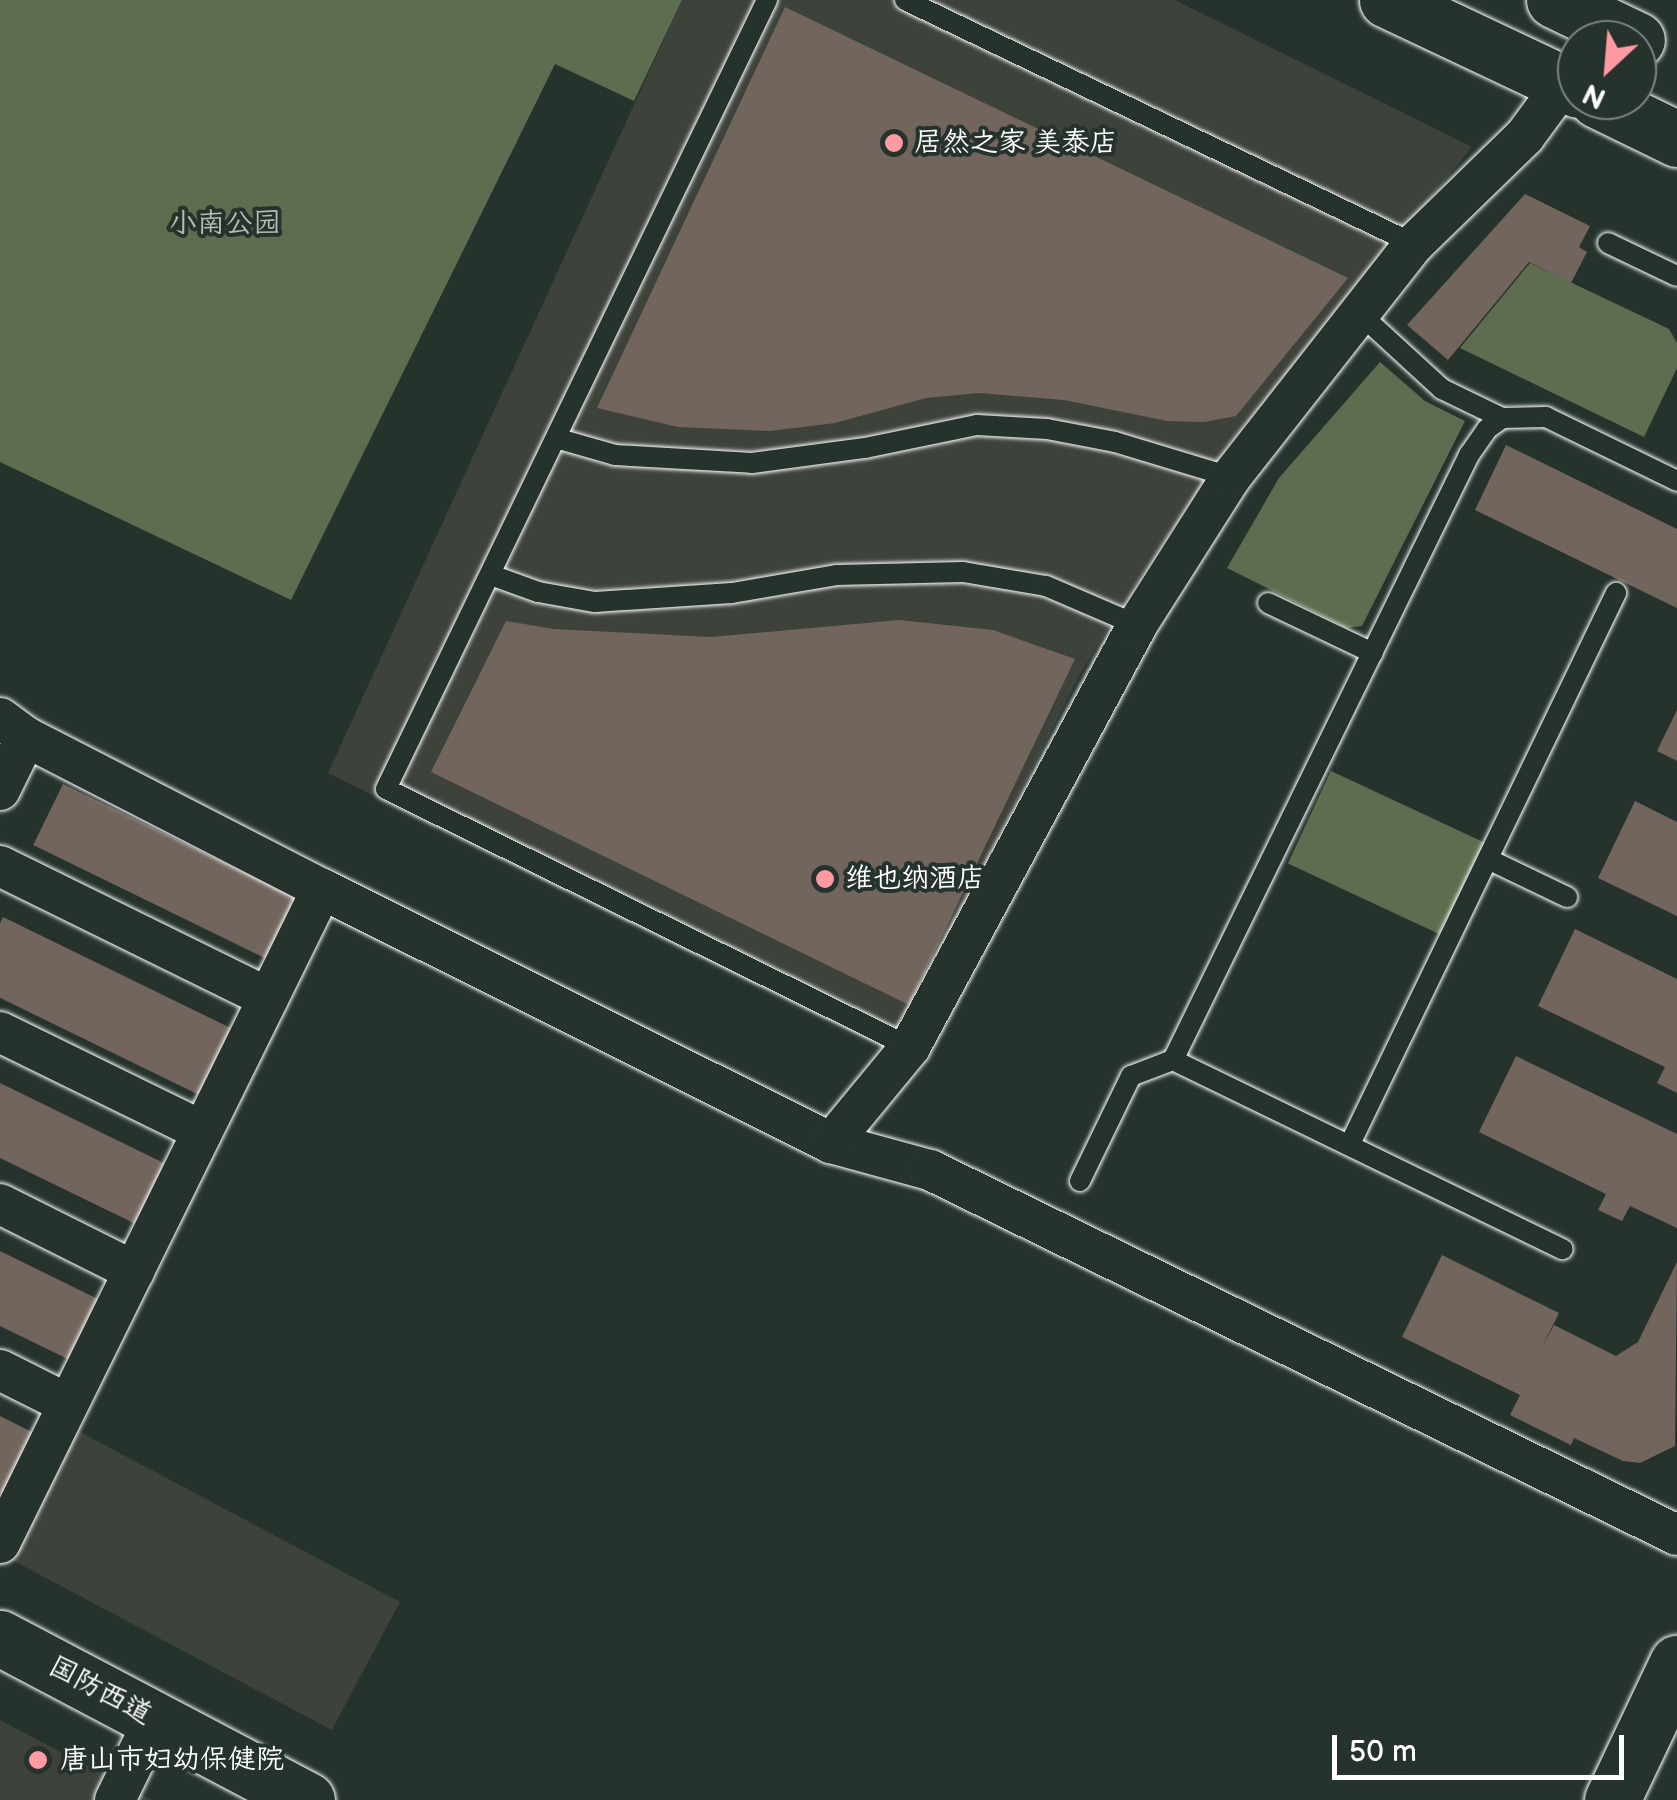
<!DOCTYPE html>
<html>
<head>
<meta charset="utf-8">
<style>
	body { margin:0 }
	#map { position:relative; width:1677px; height:1800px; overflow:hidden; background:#26332d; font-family:"Balsamiq Sans","LXGW WenKai TC",sans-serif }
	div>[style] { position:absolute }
	.built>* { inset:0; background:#3d423b; transform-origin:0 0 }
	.green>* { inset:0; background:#5e6d4f; transform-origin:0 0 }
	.building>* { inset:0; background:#72655d; transform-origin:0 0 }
	.roads { filter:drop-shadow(0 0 2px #fff) drop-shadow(0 0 2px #fff) }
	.lane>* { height:20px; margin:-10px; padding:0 10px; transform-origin:10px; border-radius:10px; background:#26332d }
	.street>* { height:40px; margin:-20px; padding:0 20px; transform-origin:20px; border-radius:20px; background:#26332d }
	.secondary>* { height:55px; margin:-27.5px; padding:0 27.5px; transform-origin:27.5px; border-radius:27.5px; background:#26332d }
	.primary>* { height:55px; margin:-27.5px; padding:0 27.5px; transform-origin:27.5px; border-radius:27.5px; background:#26332d }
	.dots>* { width:28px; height:28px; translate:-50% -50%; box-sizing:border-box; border:5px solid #26332d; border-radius:50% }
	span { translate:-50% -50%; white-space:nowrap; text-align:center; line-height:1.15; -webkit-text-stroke:8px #26332d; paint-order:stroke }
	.poi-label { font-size:28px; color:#fff }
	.left { translate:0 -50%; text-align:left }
	.park-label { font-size:28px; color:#b7bdb0 }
	.street-label { font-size:28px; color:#fff }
	.north { position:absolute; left:1557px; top:20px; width:100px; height:100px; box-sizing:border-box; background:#26332d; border:2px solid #7d8581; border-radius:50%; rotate:206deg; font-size:28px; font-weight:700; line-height:40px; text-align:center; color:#fff }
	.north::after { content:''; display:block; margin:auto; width:35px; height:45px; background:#ff9aa2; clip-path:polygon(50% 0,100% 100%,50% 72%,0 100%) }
	.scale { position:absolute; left:1332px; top:1735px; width:292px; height:45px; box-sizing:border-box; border:5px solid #fff; border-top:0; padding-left:12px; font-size:30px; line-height:35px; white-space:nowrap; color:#fff; -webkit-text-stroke:8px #26332d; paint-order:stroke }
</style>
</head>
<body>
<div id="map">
	<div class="built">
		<div style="clip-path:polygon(682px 0,1175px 0,1472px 147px,1229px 444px,1134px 587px,1080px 674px,891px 1051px,328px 773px)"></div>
		<div style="left:67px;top:1425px;width:377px;height:145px;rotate:28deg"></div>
		<div style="clip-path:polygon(0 1720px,152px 1800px,0 1800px)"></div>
	</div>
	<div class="green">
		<div style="clip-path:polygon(0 0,682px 0,634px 101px,555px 64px,291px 600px,0 462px)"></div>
		<div style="clip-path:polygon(1530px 263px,1669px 329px,1677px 343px,1677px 368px,1644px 437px,1460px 348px)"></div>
		<div style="clip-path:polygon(1380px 362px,1425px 401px,1465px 421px,1362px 626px,1347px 628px,1227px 568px,1279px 478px)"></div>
		<div style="left:1331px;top:771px;width:171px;height:102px;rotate:25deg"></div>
	</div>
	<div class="building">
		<div style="clip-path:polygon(785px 7px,1348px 278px,1236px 416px,1204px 422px,1167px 421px,1064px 400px,979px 393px,926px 398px,835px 423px,770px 431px,678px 427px,597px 408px)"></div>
		<div style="clip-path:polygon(1525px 194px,1590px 226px,1579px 247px,1587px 252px,1571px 283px,1529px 262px,1448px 360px,1407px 325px)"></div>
		<div style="clip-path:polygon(1506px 445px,1677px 529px,1677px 608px,1475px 510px)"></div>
		<div style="clip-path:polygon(899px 620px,993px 630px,1075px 659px,909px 1005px,431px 772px,506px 621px,553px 629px,711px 637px)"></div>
		<div style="clip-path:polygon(1677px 710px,1677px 761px,1657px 751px)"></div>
		<div style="left:63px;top:784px;width:271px;height:68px;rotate:26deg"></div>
		<div style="clip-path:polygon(1635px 801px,1677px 822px,1677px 916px,1598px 878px)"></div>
		<div style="left:3px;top:917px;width:271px;height:74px;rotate:26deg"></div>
		<div style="clip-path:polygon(1575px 929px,1677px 979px,1677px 1093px,1657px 1083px,1665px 1067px,1538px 1006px)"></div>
		<div style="clip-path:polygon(1516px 1056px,1677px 1134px,1677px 1228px,1630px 1206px,1622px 1221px,1598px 1210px,1606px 1194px,1479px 1132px)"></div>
		<div style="clip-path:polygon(0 1083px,176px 1169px,146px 1229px,0 1158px)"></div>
		<div style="clip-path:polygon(0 1251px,110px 1305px,80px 1365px,0 1326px)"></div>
		<div style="clip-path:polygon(1442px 1255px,1559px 1313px,1541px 1349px,1554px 1325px,1616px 1356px,1638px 1342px,1677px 1262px,1675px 1446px,1640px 1463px,1623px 1461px,1574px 1438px,1571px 1445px,1510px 1415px,1520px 1395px,1402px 1337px)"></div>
		<div style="clip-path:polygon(0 1416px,36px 1434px,7px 1495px,0 1492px)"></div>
	</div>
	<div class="roads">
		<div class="lane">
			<div style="left:767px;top:0;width:876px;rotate:115.78deg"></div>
			<div style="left:386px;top:789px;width:584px;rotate:26.21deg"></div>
			<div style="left:905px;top:0;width:564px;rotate:25.61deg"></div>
			<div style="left:1608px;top:243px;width:76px;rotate:25.6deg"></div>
			<div style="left:1358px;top:312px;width:114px;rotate:42.5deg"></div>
			<div style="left:1442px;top:389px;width:67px;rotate:25.8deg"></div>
			<div style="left:559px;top:439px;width:58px;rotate:15.9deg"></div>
			<div style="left:615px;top:455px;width:137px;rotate:3.3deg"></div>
			<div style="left:752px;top:463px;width:114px;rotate:-7.6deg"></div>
			<div style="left:865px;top:448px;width:114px;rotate:-11.6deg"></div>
			<div style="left:977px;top:425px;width:70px;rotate:3.3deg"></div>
			<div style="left:1047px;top:429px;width:69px;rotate:10.8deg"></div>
			<div style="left:1115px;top:442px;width:121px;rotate:16.8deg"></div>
			<div style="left:491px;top:575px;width:50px;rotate:19.9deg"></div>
			<div style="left:538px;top:592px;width:58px;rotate:10deg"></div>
			<div style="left:595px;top:602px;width:137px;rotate:-3.8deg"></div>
			<div style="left:732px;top:593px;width:107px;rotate:-9.7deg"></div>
			<div style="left:837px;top:575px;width:126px;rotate:-1.4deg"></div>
			<div style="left:963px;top:572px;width:84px;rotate:9.6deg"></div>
			<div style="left:1046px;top:586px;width:99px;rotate:23.2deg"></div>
			<div style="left:1268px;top:603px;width:116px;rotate:25.5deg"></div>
			<div style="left:1488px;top:859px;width:88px;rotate:25.7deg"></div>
			<div style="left:1173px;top:1060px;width:433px;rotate:25.9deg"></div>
			<div style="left:1350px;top:1144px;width:612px;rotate:-64.23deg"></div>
			<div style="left:1080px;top:1181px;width:117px;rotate:-64.1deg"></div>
			<div style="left:1131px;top:1076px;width:45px;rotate:-20.9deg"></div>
			<div style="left:1173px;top:1060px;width:674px;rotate:-63.93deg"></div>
			<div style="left:1469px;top:455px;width:32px;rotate:-55deg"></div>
			<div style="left:1487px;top:429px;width:19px;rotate:-36deg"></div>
			<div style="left:1502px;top:418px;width:44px;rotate:-1.3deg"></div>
			<div style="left:1546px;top:417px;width:146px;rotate:26deg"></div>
		</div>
		<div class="street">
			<div style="left:0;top:718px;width:32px;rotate:36deg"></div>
			<div style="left:26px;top:737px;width:333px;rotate:27.2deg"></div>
			<div style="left:322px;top:889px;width:569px;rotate:26.52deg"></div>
			<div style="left:831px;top:1143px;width:103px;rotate:15.3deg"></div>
			<div style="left:930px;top:1170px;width:831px;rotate:26.04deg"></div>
			<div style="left:0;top:790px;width:59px;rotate:-63.9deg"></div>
			<div style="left:0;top:866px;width:299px;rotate:26.2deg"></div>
			<div style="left:0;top:1032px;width:225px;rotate:26.1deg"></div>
			<div style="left:831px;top:1143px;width:124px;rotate:-50.5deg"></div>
			<div style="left:910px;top:1047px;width:479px;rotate:-61.7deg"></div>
			<div style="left:1137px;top:625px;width:175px;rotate:-57.6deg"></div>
			<div style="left:1231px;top:477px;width:296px;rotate:-51.9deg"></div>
			<div style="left:1414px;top:244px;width:155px;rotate:-44.2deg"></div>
			<div style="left:1525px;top:136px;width:64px;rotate:-53.8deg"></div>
			<div style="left:0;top:1204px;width:150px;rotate:26.6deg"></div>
			<div style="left:0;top:1370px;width:76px;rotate:26.6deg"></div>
			<div style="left:0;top:1543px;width:729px;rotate:-63.79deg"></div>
			<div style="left:115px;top:1800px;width:89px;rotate:-64deg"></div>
		</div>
		<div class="secondary">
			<div style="left:0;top:1638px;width:347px;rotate:27.8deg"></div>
			<div style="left:1612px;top:1800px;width:152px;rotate:-64.6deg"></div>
		</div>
		<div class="primary">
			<div style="left:1387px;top:0;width:210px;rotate:25.3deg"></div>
			<div style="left:1554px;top:0;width:92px;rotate:25.7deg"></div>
			<div style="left:1597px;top:100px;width:89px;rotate:26deg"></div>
		</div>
	</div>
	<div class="dots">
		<div style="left:894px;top:143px;background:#ff9aa2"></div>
		<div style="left:825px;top:879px;background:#ff9aa2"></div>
		<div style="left:38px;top:1760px;background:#ff9aa2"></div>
	</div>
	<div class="poi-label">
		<span class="left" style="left:914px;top:143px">居然之家 美泰店</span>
		<span class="left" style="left:845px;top:879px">维也纳酒店</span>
		<span class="left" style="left:60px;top:1760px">唐山市妇幼保健院</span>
	</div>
	<div class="park-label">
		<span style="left:225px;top:224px">小南公园</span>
	</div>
	<div class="street-label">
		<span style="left:100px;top:1691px;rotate:28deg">国防西道</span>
	</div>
	<div class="north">N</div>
	<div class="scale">50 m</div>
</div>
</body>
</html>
